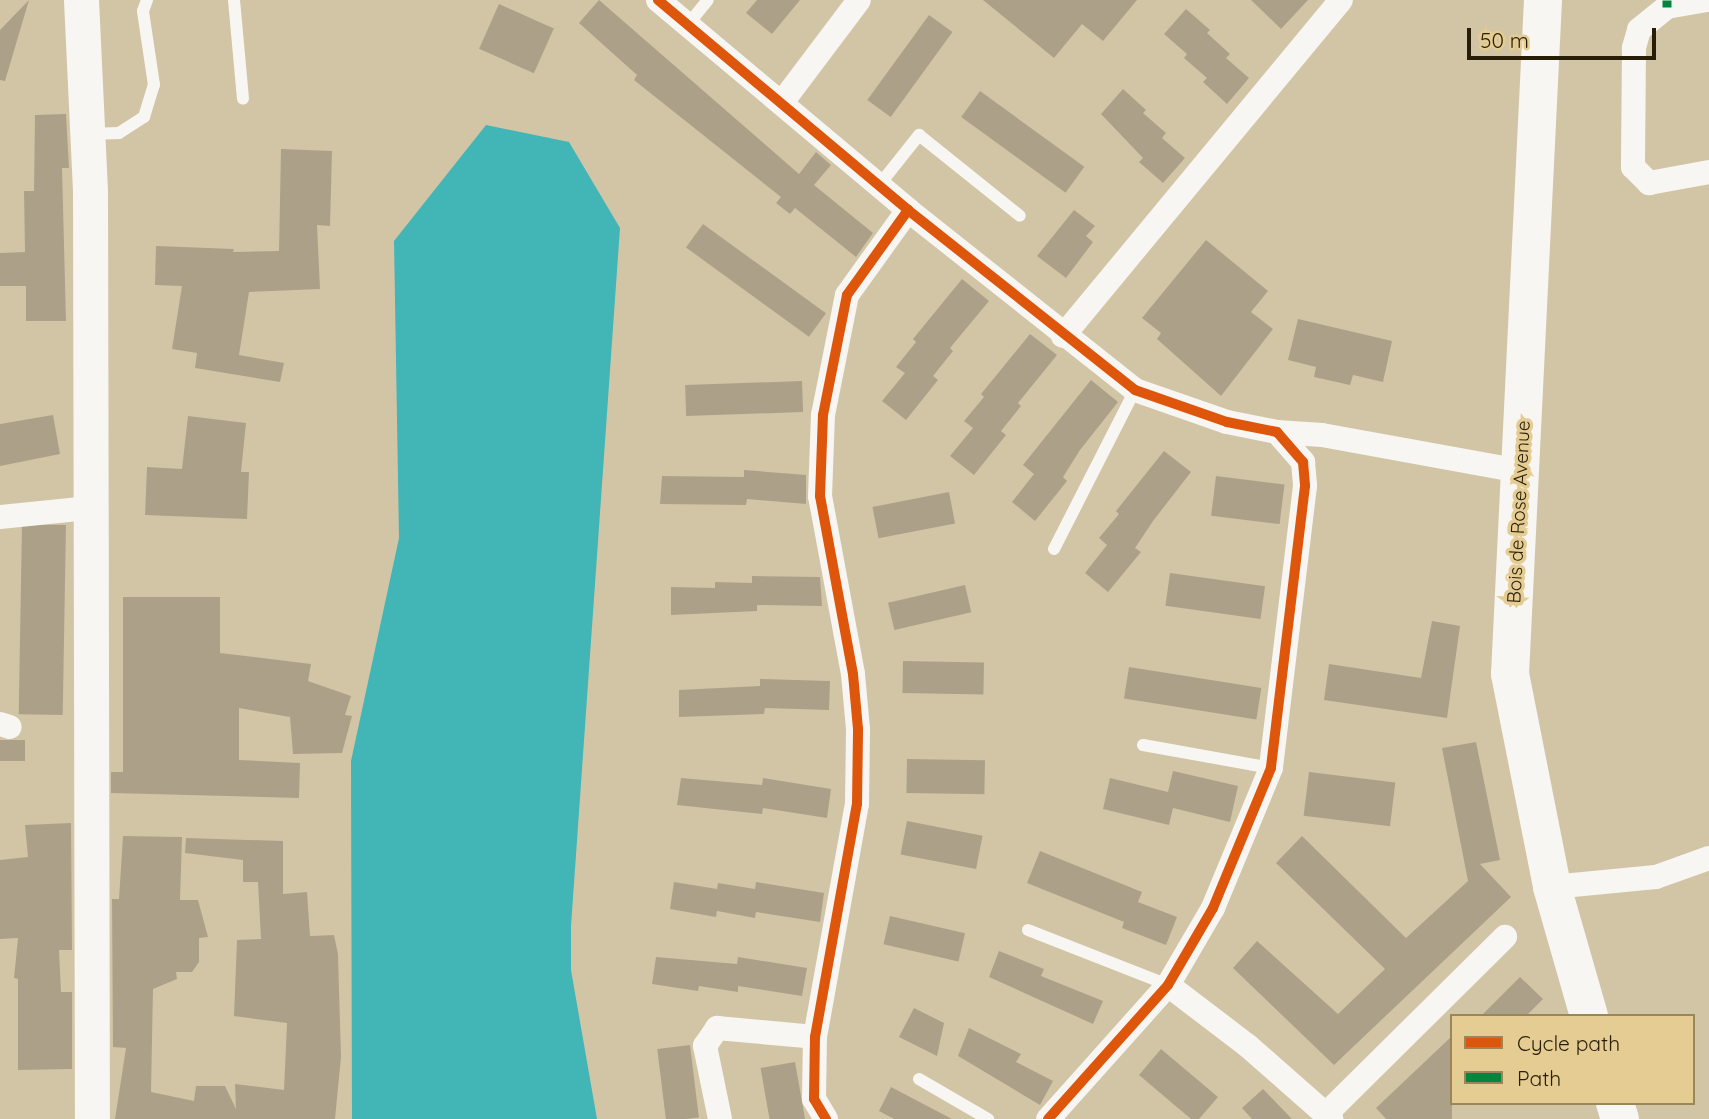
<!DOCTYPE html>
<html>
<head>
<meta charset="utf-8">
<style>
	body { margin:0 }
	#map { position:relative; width:1709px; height:1119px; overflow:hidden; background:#d2c5a6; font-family:Quicksand,sans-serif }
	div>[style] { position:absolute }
	.water>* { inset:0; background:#42b5b6 }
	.building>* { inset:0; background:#aca188; transform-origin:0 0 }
	.lane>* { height:12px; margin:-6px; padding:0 6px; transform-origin:6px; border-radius:6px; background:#f8f6f2 }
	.street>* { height:24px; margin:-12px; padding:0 12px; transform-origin:12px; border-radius:12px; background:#f8f6f2 }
	.secondary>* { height:35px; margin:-17.5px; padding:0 17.5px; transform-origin:17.5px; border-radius:17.5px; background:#f8f6f2 }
	.primary>* { height:38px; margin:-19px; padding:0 19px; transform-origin:19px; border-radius:19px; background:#f8f6f2 }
	.quiet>* { height:9px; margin-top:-4.5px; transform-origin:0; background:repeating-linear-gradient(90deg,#00873e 0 18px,transparent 0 27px) }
	.cycleway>* { height:10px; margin:-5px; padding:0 5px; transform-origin:5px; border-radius:5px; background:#de560c }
	span { translate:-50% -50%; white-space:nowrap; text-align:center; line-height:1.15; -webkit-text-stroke:7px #e5cc93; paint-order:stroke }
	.street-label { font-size:19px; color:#281e08 }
	.legend { position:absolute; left:1450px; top:1014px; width:245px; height:91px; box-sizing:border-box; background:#e5cc93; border:2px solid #99865b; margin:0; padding:9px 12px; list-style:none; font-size:21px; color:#281e08 }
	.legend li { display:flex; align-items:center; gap:14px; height:35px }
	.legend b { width:35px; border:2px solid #99865b }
	.scale { position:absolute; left:1467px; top:28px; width:189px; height:32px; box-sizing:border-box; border:4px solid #281e08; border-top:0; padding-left:9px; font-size:21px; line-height:24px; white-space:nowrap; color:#281e08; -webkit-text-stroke:5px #e5cc93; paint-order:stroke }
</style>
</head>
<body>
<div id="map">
	<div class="water">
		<div style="clip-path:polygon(486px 125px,569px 142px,620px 228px,571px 926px,571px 970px,597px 1119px,352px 1119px,351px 761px,399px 538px,394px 241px)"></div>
	</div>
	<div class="building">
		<div style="clip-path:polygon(29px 0,5px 81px,0 80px,0 30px)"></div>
		<div style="clip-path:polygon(599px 0,799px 174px,816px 152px,831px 165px,814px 185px,873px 233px,856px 257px,795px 208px,790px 214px,776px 203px,781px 197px,634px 80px,637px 75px,579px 23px)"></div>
		<div style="clip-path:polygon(757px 0,800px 0,772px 34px,746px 13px)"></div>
		<div style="clip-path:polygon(983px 0,1137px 0,1103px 41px,1082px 24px,1054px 58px)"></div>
		<div style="clip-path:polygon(1251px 0,1308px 0,1281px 29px)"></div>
		<div style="left:499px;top:4px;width:60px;height:49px;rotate:24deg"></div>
		<div style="clip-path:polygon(1186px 9px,1210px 30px,1207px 33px,1230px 54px,1226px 58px,1249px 78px,1227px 104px,1203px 82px,1207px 78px,1184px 58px,1187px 54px,1164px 34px)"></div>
		<div style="left:929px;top:15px;width:29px;height:105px;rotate:36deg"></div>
		<div style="clip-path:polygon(1123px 89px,1146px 110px,1143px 113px,1166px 133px,1162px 138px,1185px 158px,1163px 183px,1139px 162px,1143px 158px,1101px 114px)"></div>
		<div style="left:980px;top:91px;width:129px;height:32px;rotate:36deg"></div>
		<div style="clip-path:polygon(66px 114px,69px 168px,62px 168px,66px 321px,26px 321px,26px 286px,0 286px,0 253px,25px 252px,24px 191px,34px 191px,35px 115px)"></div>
		<div style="clip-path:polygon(281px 149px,332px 151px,330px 226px,317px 225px,320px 289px,249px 292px,239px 355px,284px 363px,280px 382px,195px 368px,197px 353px,172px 349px,182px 286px,155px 285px,156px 246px,234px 249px,233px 252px,279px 251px)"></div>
		<div style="clip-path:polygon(1074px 210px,1095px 226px,1086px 236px,1093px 242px,1066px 278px,1037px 256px)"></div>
		<div style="left:703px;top:224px;width:152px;height:29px;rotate:36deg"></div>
		<div style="clip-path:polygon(1206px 240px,1268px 291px,1251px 312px,1273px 329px,1221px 396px,1157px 339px,1161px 333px,1142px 318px)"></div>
		<div style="clip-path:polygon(962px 279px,989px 301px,950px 348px,953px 351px,933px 376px,938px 380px,906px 420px,882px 401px,905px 373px,896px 367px,916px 342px,913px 339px)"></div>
		<div style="clip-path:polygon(1298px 319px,1392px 341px,1383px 382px,1353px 375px,1350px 385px,1314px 377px,1316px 367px,1288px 360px)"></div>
		<div style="clip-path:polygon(1030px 334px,1057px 355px,1018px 403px,1021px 406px,1001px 431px,1006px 435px,974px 475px,950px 456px,973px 428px,964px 421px,984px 397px,981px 394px)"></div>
		<div style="clip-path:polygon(1091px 380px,1118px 402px,1080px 450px,1063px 477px,1067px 481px,1035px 521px,1012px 502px,1034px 474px,1023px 465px)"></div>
		<div style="left:802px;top:381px;width:31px;height:117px;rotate:88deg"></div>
		<div style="clip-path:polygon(53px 415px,60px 454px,0 466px,0 424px)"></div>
		<div style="clip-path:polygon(188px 416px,246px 423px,241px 472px,249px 472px,247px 519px,145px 515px,147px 467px,182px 469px)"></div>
		<div style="clip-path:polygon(1164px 451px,1191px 472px,1153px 521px,1135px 548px,1141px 552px,1108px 592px,1085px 573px,1107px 545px,1099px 538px,1119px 514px,1116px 511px)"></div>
		<div style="clip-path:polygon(744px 470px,806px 475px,806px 504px,747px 499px,746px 505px,660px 504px,662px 476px,744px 477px)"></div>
		<div style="left:1216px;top:476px;width:69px;height:40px;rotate:7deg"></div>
		<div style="left:949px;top:492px;width:32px;height:78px;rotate:79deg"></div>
		<div style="left:66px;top:525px;width:190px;height:44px;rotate:91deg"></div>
		<div style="left:1170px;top:573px;width:96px;height:33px;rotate:8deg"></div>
		<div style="clip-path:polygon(752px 576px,820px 577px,822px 606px,757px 605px,757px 611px,671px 615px,671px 587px,715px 588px,715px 582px,752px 583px)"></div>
		<div style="left:965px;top:585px;width:28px;height:79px;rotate:77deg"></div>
		<div style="clip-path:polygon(123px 597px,220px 597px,220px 653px,311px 664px,308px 681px,351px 696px,345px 715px,352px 716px,342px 753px,293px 754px,290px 717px,239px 708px,239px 760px,300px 763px,299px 798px,111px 793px,111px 772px,123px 772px)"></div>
		<div style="clip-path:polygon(1432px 621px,1460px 626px,1447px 718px,1324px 700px,1329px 664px,1421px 678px)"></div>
		<div style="left:903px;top:661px;width:81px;height:32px;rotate:1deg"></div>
		<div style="left:1129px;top:667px;width:134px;height:32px;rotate:9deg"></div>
		<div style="clip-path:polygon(760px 679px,830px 681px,829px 710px,765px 708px,764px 714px,679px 717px,679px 690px,760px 686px)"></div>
		<div style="left:0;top:740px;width:25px;height:21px"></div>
		<div style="clip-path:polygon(1476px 742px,1500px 860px,1480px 864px,1511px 897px,1334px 1065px,1233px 968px,1257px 941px,1338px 1014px,1385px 969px,1276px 863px,1302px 836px,1406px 938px,1468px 881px,1442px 748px)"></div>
		<div style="left:907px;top:759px;width:78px;height:34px;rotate:1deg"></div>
		<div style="clip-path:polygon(1173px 771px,1238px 786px,1230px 822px,1173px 808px,1169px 825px,1103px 809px,1110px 778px,1168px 792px)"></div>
		<div style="left:1309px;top:772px;width:87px;height:44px;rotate:7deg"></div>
		<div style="clip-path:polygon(681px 778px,762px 785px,763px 778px,831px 789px,827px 818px,763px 808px,762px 814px,677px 805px)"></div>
		<div style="left:907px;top:821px;width:77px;height:34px;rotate:11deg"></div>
		<div style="clip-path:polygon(71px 823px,72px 950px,59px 950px,61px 992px,72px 992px,72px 1069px,18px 1070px,18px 979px,14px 978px,18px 938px,0 939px,0 860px,28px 857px,25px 825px)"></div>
		<div style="clip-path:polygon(123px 836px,182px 837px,180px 900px,198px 900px,208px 937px,199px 938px,199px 962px,192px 972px,176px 972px,177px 979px,153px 989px,151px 1092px,194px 1101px,196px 1086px,225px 1086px,236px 1109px,235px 1084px,284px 1090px,287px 1023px,234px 1016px,237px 940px,261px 939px,258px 882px,243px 882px,243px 860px,185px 853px,186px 838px,283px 841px,283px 894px,307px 892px,310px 936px,334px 935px,338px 954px,341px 1057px,335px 1119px,115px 1119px,126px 1048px,113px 1047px,112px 899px,119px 899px)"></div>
		<div style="clip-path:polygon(1040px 851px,1142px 892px,1138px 902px,1177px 917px,1166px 945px,1122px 928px,1124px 922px,1027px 883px)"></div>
		<div style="clip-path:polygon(674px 882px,717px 889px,718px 883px,755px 889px,756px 882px,824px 893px,820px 922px,756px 912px,755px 918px,717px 911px,716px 917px,670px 909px)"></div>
		<div style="left:890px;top:916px;width:77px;height:29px;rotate:13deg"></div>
		<div style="clip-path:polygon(999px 951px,1044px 969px,1041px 976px,1103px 1001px,1093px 1024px,989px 977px)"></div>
		<div style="clip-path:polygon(656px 957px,737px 964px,738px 957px,807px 968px,802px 996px,738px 986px,738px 992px,699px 986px,698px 991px,652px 984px)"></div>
		<div style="clip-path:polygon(1520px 977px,1543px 999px,1526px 1016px,1481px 1016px)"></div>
		<div style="clip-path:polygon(914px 1008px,944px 1023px,937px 1056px,899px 1037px)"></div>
		<div style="clip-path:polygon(969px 1028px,1021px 1054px,1016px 1062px,1053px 1081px,1040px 1105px,958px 1056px)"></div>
		<div style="clip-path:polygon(1452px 1036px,1452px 1119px,1386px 1119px,1376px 1108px)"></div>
		<div style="left:690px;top:1045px;width:73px;height:33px;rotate:83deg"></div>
		<div style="clip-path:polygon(1161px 1049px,1218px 1097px,1199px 1119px,1191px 1119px,1139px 1075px)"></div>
		<div style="left:795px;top:1062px;width:58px;height:35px;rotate:80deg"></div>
		<div style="clip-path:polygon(891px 1087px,952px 1119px,894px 1119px,879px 1111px)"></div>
		<div style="clip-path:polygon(1263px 1089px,1292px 1119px,1252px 1119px,1242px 1108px)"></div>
	</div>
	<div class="lane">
		<div style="left:234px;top:0;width:99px;rotate:84.8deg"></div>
		<div style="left:690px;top:22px;width:28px;rotate:-51deg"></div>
		<div style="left:89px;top:134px;width:30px;rotate:-2deg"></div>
		<div style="left:119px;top:133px;width:30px;rotate:-33deg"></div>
		<div style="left:144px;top:117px;width:34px;rotate:-73deg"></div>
		<div style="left:154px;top:85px;width:75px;rotate:-98.5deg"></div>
		<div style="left:143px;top:11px;width:12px;rotate:-70deg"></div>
		<div style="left:880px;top:184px;width:63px;rotate:-51.5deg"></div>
		<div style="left:919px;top:135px;width:129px;rotate:38.7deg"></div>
		<div style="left:1054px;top:549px;width:178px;rotate:-63deg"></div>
		<div style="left:1143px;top:745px;width:130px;rotate:10.2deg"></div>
		<div style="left:1028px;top:930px;width:150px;rotate:21.4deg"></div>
		<div style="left:919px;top:1079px;width:80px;rotate:30.1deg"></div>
	</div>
	<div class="street">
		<div style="left:658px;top:0;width:326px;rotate:40deg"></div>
		<div style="left:908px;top:210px;width:290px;rotate:38.4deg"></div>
		<div style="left:1135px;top:390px;width:97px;rotate:19.2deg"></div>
		<div style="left:1227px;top:422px;width:51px;rotate:11.3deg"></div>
		<div style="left:1277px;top:432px;width:40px;rotate:49deg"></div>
		<div style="left:1303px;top:462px;width:24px;rotate:85deg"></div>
		<div style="left:1305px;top:486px;width:284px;rotate:96.9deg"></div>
		<div style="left:1271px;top:768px;width:152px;rotate:112.5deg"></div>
		<div style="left:1213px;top:908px;width:89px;rotate:120.3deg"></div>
		<div style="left:1168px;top:985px;width:180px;rotate:131.8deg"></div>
		<div style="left:1707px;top:0;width:41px;rotate:170.1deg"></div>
		<div style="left:1667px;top:7px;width:36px;rotate:141deg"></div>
		<div style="left:1639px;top:30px;width:19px;rotate:106deg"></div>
		<div style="left:1634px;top:48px;width:119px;rotate:90.5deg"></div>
		<div style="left:1633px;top:167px;width:23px;rotate:45deg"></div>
		<div style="left:1649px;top:183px;width:61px;rotate:-10.4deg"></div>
		<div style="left:783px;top:101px;width:126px;rotate:-53deg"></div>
		<div style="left:1063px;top:336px;width:436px;rotate:-50.4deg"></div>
		<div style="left:1277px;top:432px;width:45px;rotate:3.8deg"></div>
		<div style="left:1322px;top:435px;width:195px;rotate:10.3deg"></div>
		<div style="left:0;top:517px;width:88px;rotate:-5.8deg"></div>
		<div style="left:0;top:724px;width:10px;rotate:17deg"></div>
		<div style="left:1552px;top:887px;width:104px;rotate:-5.5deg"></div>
		<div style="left:1656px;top:877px;width:56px;rotate:-19.7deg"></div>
		<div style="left:1168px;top:985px;width:101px;rotate:37.3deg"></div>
		<div style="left:1248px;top:1046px;width:111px;rotate:41.3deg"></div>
		<div style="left:1326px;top:1114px;width:252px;rotate:-44.7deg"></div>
		<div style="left:720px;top:1119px;width:75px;rotate:-101.6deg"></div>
		<div style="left:705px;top:1046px;width:22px;rotate:-56deg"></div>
		<div style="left:717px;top:1028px;width:98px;rotate:5.2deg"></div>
		<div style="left:826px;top:1119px;width:23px;rotate:-121deg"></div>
		<div style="left:814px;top:1099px;width:62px;rotate:-89.1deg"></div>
		<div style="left:815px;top:1037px;width:237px;rotate:-79.8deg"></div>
		<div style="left:857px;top:804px;width:75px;rotate:-89.2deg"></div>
		<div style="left:858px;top:729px;width:55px;rotate:-95.2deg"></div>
		<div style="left:853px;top:674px;width:181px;rotate:-100.5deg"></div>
		<div style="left:820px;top:496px;width:81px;rotate:-87.9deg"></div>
		<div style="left:823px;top:415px;width:122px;rotate:-78.7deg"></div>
		<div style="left:847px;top:295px;width:105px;rotate:-54.3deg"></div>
	</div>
	<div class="secondary">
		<div style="left:81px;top:0;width:192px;rotate:87.3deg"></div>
		<div style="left:90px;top:192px;width:927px;rotate:89.88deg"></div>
	</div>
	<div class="primary">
		<div style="left:1543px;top:0;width:675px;rotate:92.8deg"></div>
		<div style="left:1510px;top:674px;width:217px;rotate:78.8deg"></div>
		<div style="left:1552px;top:887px;width:134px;rotate:74deg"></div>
		<div style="left:1615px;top:1103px;width:17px;rotate:73deg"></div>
	</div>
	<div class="quiet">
		<div style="left:1667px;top:7px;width:7px;rotate:-90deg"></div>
	</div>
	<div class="cycleway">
		<div style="left:658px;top:0;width:326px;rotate:40deg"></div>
		<div style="left:908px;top:210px;width:290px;rotate:38.4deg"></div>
		<div style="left:1135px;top:390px;width:97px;rotate:19.2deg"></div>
		<div style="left:1227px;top:422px;width:51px;rotate:11.3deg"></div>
		<div style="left:1277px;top:432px;width:40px;rotate:49deg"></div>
		<div style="left:1303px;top:462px;width:24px;rotate:85deg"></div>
		<div style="left:1305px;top:486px;width:284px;rotate:96.9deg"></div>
		<div style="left:1271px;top:768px;width:152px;rotate:112.5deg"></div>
		<div style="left:1213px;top:908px;width:89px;rotate:120.3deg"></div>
		<div style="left:1168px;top:985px;width:180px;rotate:131.8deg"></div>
		<div style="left:826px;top:1119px;width:23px;rotate:-121deg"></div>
		<div style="left:814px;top:1099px;width:62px;rotate:-89.1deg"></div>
		<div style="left:815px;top:1037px;width:237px;rotate:-79.8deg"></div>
		<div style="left:857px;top:804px;width:75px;rotate:-89.2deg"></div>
		<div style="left:858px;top:729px;width:55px;rotate:-95.2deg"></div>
		<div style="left:853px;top:674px;width:181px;rotate:-100.5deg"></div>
		<div style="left:820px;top:496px;width:81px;rotate:-87.9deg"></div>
		<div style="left:823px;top:415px;width:122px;rotate:-78.7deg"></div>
		<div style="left:847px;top:295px;width:105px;rotate:-54.3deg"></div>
	</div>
	<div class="street-label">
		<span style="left:1519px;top:512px;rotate:-87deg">Bois de Rose Avenue</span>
	</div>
	<ul class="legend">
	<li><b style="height:9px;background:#de560c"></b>Cycle path</li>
	<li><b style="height:9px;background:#00873e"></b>Path</li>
	</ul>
	<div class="scale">50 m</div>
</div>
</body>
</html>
